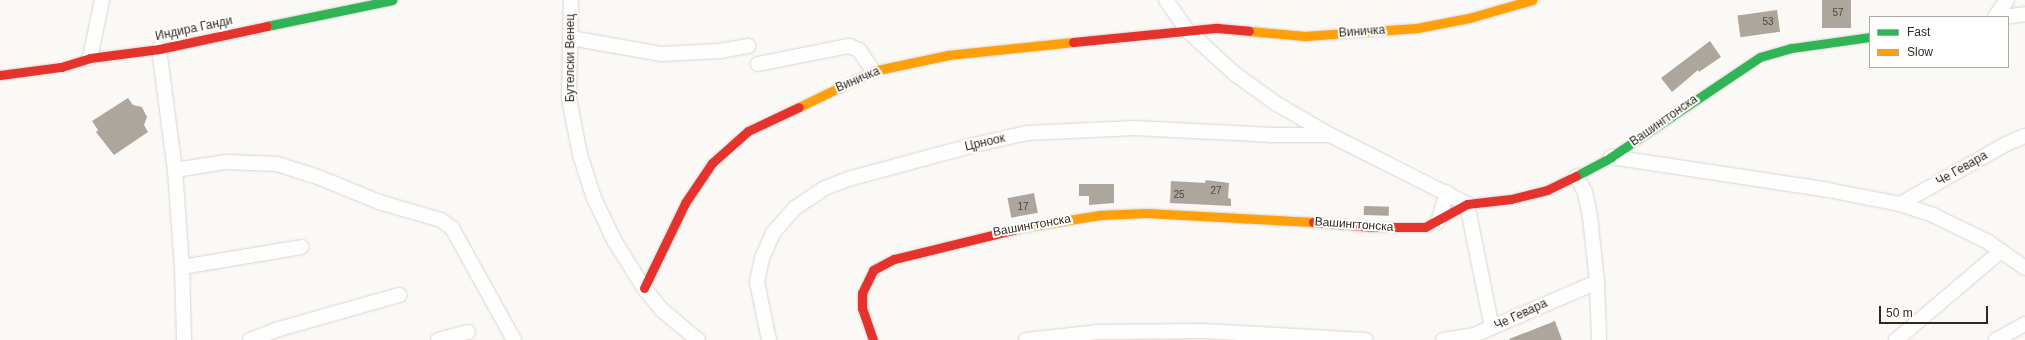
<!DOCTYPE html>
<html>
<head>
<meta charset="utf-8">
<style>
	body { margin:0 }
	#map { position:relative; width:2025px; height:340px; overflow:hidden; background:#fbf9f6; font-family:Helvetica,sans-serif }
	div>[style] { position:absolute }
	.building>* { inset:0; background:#ada69c; transform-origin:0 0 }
	.roads { filter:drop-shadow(0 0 1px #dbd5cf) drop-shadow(0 0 1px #dbd5cf) }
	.street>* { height:14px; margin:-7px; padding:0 7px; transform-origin:7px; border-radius:7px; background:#fefefe }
	.fast>* { height:9px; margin:-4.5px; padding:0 4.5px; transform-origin:4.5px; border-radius:4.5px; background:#30b455 }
	.slow>* { height:9px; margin:-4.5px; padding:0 4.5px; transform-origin:4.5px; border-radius:4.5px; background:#ff9f0a }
	.jam>* { height:9px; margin:-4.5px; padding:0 4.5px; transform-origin:4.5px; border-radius:4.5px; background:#e5322d }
	span { translate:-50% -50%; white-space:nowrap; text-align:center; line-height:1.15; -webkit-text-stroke:4px #fff; paint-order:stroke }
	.number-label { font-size:10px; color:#50483e }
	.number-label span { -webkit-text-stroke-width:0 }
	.street-label { font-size:12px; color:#31291e }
	.legend { position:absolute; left:1869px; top:16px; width:140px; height:52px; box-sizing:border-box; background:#fff; border:1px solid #ada9a5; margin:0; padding:5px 7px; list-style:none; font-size:12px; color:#31291e }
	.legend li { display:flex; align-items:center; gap:8px; height:20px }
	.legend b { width:20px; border:1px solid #ada9a5 }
	.scale { position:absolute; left:1879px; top:306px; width:109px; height:18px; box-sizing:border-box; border:2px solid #31291e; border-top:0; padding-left:5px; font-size:12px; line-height:14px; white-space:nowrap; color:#31291e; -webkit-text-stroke:3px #fff; paint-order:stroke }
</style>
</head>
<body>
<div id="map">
	<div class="building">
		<div style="left:1822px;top:0;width:29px;height:28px"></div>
		<div style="left:1777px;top:10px;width:22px;height:40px;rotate:82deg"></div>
		<div style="clip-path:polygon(1710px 41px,1721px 57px,1699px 72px,1698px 70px,1672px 92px,1661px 78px)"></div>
		<div style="clip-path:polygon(128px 98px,133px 105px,142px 107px,147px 117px,144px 125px,148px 132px,114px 155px,96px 132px,98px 130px,92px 121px)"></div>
		<div style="clip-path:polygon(1206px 180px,1229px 183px,1228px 198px,1231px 199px,1231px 206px,1170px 203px,1171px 181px,1205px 183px)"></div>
		<div style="clip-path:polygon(1079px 184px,1114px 184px,1114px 203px,1089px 205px,1089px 196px,1079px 196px)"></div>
		<div style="left:1034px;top:193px;width:20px;height:27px;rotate:79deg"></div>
		<div style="left:1364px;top:206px;width:25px;height:9px;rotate:2deg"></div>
		<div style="clip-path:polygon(1555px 321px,1562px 340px,1510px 340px,1509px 339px)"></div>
	</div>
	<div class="roads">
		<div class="street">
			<div style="left:571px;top:0;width:98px;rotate:91.2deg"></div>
			<div style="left:569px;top:98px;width:58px;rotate:79.1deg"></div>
			<div style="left:580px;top:155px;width:45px;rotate:72deg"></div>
			<div style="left:594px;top:198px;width:47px;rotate:64.5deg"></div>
			<div style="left:614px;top:240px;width:57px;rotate:58deg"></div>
			<div style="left:644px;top:288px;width:28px;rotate:51deg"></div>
			<div style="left:662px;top:310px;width:47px;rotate:39.8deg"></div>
			<div style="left:1166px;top:0;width:38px;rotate:55deg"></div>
			<div style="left:1188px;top:31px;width:64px;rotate:42.5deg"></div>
			<div style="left:1235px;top:74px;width:52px;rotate:35.5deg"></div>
			<div style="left:1277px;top:104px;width:61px;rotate:30.3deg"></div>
			<div style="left:1330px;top:135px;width:153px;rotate:26.7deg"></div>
			<div style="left:1467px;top:204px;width:126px;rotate:78.6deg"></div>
			<div style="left:1995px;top:17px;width:21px;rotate:-55deg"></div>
			<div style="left:2002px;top:17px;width:23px;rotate:-7deg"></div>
			<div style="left:571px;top:38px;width:91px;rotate:10.1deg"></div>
			<div style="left:661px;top:54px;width:59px;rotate:-2.9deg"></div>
			<div style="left:720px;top:51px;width:29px;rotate:-10deg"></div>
			<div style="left:159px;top:49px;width:122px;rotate:82.5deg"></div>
			<div style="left:175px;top:170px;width:97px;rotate:85.9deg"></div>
			<div style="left:182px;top:267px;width:73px;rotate:88.4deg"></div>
			<div style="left:90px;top:58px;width:59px;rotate:-78.3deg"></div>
			<div style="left:758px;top:64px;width:93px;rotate:-11.2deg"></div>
			<div style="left:849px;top:46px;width:11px;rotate:22deg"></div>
			<div style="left:859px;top:50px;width:25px;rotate:56deg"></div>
			<div style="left:1611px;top:157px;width:219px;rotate:8.6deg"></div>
			<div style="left:1828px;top:190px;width:73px;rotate:11deg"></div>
			<div style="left:1900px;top:204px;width:35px;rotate:18deg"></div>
			<div style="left:1933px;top:215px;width:61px;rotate:26.1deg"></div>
			<div style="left:1988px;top:242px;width:45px;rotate:35.1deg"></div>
			<div style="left:175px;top:170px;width:52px;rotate:-8.9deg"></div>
			<div style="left:226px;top:162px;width:51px;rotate:2.2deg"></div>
			<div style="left:277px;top:164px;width:43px;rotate:17.6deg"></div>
			<div style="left:318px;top:177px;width:66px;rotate:22.3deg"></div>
			<div style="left:379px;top:202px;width:65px;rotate:16.2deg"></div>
			<div style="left:441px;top:220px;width:14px;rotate:36deg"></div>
			<div style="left:452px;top:228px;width:128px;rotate:61deg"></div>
			<div style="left:1900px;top:204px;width:122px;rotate:-29.5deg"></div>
			<div style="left:2006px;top:144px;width:21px;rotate:-23deg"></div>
			<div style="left:1438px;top:222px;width:31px;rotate:-73deg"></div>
			<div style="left:182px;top:267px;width:121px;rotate:-9.5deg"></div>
			<div style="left:1597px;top:282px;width:58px;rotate:88deg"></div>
			<div style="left:250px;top:340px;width:31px;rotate:-21deg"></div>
			<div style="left:279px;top:329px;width:125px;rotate:-15.8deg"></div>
			<div style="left:438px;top:340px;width:31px;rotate:-15deg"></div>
			<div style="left:769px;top:340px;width:59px;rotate:-101.7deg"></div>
			<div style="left:757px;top:282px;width:25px;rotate:-78deg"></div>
			<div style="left:762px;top:258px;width:27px;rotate:-66deg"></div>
			<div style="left:773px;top:233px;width:33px;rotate:-49deg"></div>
			<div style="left:795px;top:208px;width:36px;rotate:-34deg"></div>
			<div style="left:825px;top:188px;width:25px;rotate:-21deg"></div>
			<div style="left:848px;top:179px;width:131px;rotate:-15.1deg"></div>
			<div style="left:974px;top:145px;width:54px;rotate:-12.8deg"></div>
			<div style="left:1027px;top:133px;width:108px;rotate:-2.7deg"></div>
			<div style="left:1135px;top:128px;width:136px;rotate:2.9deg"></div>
			<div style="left:1271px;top:135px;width:59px"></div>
			<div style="left:1026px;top:340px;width:71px;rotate:-6.4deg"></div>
			<div style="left:1097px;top:332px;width:107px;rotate:-0.5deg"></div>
			<div style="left:1204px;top:331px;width:162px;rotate:3.2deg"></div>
			<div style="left:1443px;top:340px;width:31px;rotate:-9deg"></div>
			<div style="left:1474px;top:335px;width:134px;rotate:-23.3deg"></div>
			<div style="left:1597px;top:282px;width:66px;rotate:-96.1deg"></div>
			<div style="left:1590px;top:216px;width:25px;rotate:-102deg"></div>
			<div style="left:1585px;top:192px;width:18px;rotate:-119deg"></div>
			<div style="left:1896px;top:340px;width:138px;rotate:-40.3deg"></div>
			<div style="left:1996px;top:340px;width:33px;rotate:-29deg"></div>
		</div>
		<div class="fast">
			<div style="left:267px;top:26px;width:128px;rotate:-11.7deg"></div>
			<div style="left:1576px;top:176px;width:40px;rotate:-28deg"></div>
			<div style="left:1611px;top:157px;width:179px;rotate:-33.9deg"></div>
			<div style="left:1760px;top:57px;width:33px;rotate:-16deg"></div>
			<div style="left:1792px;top:48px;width:79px;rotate:-8deg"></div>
		</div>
		<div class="slow">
			<div style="left:1249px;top:31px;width:56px;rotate:5.1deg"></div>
			<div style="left:1305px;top:36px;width:112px;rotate:-4.1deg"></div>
			<div style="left:1417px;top:28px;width:53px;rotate:-10.9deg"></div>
			<div style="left:1469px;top:18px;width:66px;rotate:-15.9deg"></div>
			<div style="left:799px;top:107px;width:82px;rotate:-25.9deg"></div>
			<div style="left:873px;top:71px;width:77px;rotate:-12deg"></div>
			<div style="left:948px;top:55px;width:126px;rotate:-5.9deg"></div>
			<div style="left:1025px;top:227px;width:76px;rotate:-9.1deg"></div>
			<div style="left:1100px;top:215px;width:46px;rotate:-2.5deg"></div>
			<div style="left:1146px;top:213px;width:167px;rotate:3.1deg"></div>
		</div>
		<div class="jam">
			<div style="left:1073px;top:42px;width:145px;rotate:-5.6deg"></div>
			<div style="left:1217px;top:28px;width:32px;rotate:5deg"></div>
			<div style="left:0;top:75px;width:62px;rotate:-7.5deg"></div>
			<div style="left:61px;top:67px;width:30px;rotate:-17deg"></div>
			<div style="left:90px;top:58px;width:70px;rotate:-7.4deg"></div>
			<div style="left:159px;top:49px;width:110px;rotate:-12deg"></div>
			<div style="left:1313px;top:222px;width:61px;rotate:4.7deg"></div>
			<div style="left:1374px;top:227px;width:51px"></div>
			<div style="left:1425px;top:227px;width:48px;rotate:-28.7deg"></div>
			<div style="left:1467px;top:204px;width:44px;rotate:-6.5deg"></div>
			<div style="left:1511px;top:199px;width:37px;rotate:-14deg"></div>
			<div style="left:1547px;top:190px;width:32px;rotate:-26deg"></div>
			<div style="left:644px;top:288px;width:94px;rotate:-64.2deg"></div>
			<div style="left:685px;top:203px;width:48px;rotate:-56deg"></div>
			<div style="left:712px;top:163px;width:48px;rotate:-41.6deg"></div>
			<div style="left:748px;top:131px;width:56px;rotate:-25.2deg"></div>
			<div style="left:873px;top:340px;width:34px;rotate:-109deg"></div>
			<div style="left:862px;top:308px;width:15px;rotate:-90deg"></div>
			<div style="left:862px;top:293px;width:25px;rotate:-64deg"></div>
			<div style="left:873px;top:270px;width:24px;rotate:-28deg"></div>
			<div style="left:894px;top:259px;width:135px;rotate:-13.7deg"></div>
		</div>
	</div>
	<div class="number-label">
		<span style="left:1838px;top:13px">57</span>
		<span style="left:1768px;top:22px">53</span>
		<span style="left:1216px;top:191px">27</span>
		<span style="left:1179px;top:195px">25</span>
		<span style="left:1023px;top:207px">17</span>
	</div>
	<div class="street-label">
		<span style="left:194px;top:29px;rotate:-12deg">Индира Ганди</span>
		<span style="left:1362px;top:32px;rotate:-4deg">Виничка</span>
		<span style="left:571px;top:58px;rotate:-90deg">Бутелски Венец</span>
		<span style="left:858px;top:80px;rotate:-23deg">Виничка</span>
		<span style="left:1664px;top:121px;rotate:-35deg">Вашингтонска</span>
		<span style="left:985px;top:143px;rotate:-13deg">Црноок</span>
		<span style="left:1962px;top:169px;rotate:-30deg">Че Гевара</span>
		<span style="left:1354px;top:225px;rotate:4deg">Вашингтонска</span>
		<span style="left:1032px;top:226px;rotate:-10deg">Вашингтонска</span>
		<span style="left:1521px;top:315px;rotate:-25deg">Че Гевара</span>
	</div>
	<ul class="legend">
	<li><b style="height:5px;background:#30b455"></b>Fast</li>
	<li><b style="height:5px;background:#ff9f0a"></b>Slow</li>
	</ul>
	<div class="scale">50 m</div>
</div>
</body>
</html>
